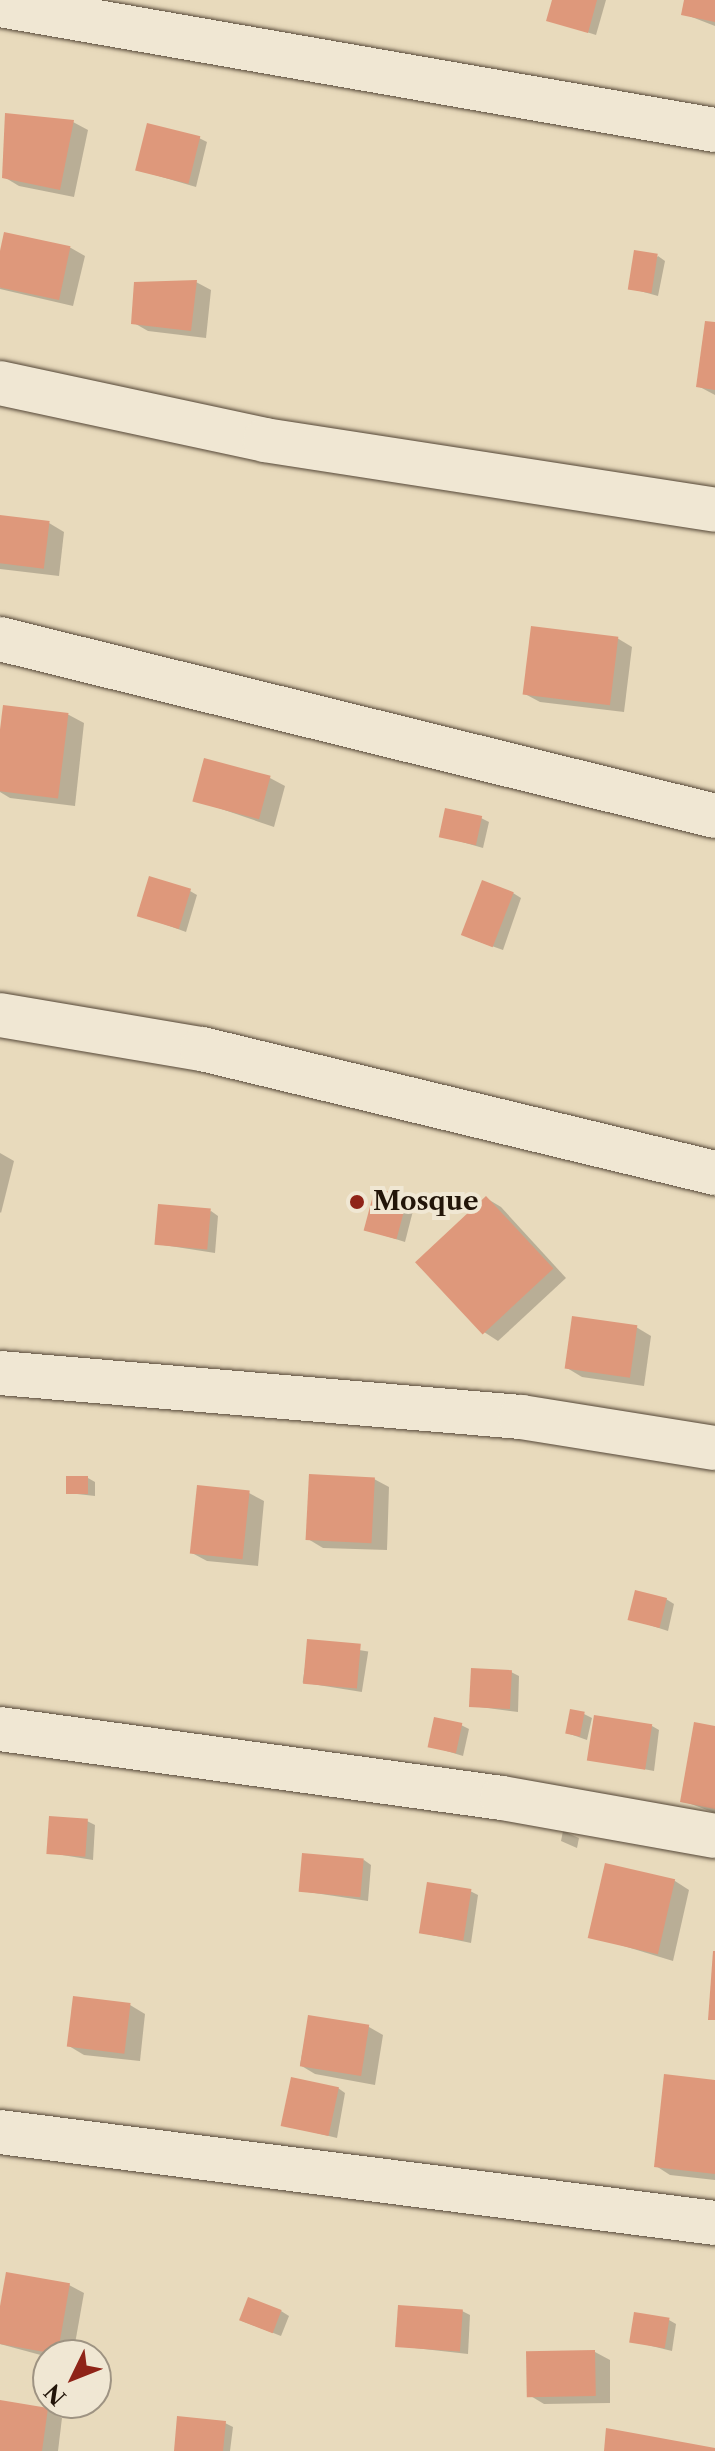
<!DOCTYPE html>
<html>
<head>
<meta charset="utf-8">
<style>
	body { margin:0 }
	#map { position:relative; width:715px; height:2451px; overflow:hidden; background:#e8dabc; font-family:"Libre Caslon Text",serif }
	div>[style] { position:absolute }
	.shadow>* { inset:0; background:#0003; transform-origin:0 0 }
	.building>* { inset:0; background:#de987b; transform-origin:0 0 }
	.roads { filter:drop-shadow(0 0 2px #544636) drop-shadow(0 0 2px #544636) }
	.street>* { height:44px; margin:-22px; padding:0 22px; transform-origin:22px; border-radius:22px; background:#f0e7d3 }
	.dots>* { width:22px; height:22px; translate:-50% -50%; box-sizing:border-box; border:4px solid #f0e7d3; border-radius:50% }
	span { translate:-50% -50%; white-space:nowrap; text-align:center; line-height:1.15; -webkit-text-stroke:8px #f0e7d3; paint-order:stroke }
	.poi-label { font-size:26px; color:#221509; font-weight:700 }
	.left { translate:0 -50%; text-align:left }
	.north { position:absolute; left:32px; top:2339px; width:80px; height:80px; box-sizing:border-box; background:#f0e7d3; border:2px solid #9e9382; border-radius:50%; rotate:227deg; font-size:22px; font-weight:700; line-height:32px; text-align:center; color:#221509 }
	.north::after { content:''; display:block; margin:auto; width:28px; height:36px; background:#8f2418; clip-path:polygon(50% 0,100% 100%,50% 72%,0 100%) }
</style>
</head>
<body>
<div id="map">
	<div class="shadow">
		<div style="clip-path:polygon(555px 0,606px 0,596px 35px,549px 20px)"></div>
		<div style="clip-path:polygon(686px 0,715px 0,715px 26px,684px 14px)"></div>
		<div style="clip-path:polygon(73px 122px,88px 130px,74px 197px,19px 186px,4px 177px)"></div>
		<div style="clip-path:polygon(199px 138px,207px 142px,196px 187px,138px 170px)"></div>
		<div style="clip-path:polygon(5px 234px,71px 248px,85px 256px,73px 306px,0 289px)"></div>
		<div style="clip-path:polygon(658px 256px,665px 261px,658px 296px,629px 288px)"></div>
		<div style="clip-path:polygon(196px 282px,211px 290px,206px 338px,148px 331px,134px 323px)"></div>
		<div style="clip-path:polygon(715px 324px,715px 395px,698px 386px)"></div>
		<div style="clip-path:polygon(0 517px,49px 523px,64px 532px,59px 576px,0 569px)"></div>
		<div style="clip-path:polygon(617px 638px,632px 647px,624px 712px,540px 702px,525px 694px)"></div>
		<div style="clip-path:polygon(5px 707px,69px 715px,84px 723px,75px 806px,10px 798px,0 792px)"></div>
		<div style="clip-path:polygon(270px 778px,285px 786px,274px 827px,195px 800px)"></div>
		<div style="clip-path:polygon(481px 818px,489px 822px,483px 848px,441px 836px)"></div>
		<div style="clip-path:polygon(190px 891px,197px 895px,186px 932px,139px 915px)"></div>
		<div style="clip-path:polygon(513px 893px,521px 898px,503px 950px,472px 939px)"></div>
		<div style="clip-path:polygon(0 1153px,14px 1161px,1px 1213px,0 1212px)"></div>
		<div style="clip-path:polygon(486px 1198px,501px 1207px,566px 1278px,498px 1341px,484px 1332px,418px 1262px)"></div>
		<div style="clip-path:polygon(407px 1199px,415px 1203px,405px 1242px,367px 1230px)"></div>
		<div style="clip-path:polygon(211px 1211px,218px 1216px,215px 1253px,157px 1244px)"></div>
		<div style="clip-path:polygon(636px 1327px,651px 1336px,644px 1386px,582px 1377px,567px 1368px)"></div>
		<div style="clip-path:polygon(88px 1478px,95px 1482px,95px 1496px,68px 1493px)"></div>
		<div style="clip-path:polygon(374px 1479px,389px 1487px,387px 1550px,323px 1548px,308px 1539px)"></div>
		<div style="clip-path:polygon(249px 1493px,264px 1501px,258px 1566px,207px 1561px,192px 1553px)"></div>
		<div style="clip-path:polygon(666px 1599px,674px 1604px,668px 1631px,631px 1619px)"></div>
		<div style="left:309px;top:1642px;width:60px;height:41px;rotate:9deg"></div>
		<div style="clip-path:polygon(511px 1672px,519px 1676px,518px 1712px,472px 1706px)"></div>
		<div style="clip-path:polygon(584px 1714px,592px 1718px,587px 1740px,567px 1733px)"></div>
		<div style="clip-path:polygon(461px 1725px,469px 1729px,463px 1756px,430px 1746px)"></div>
		<div style="clip-path:polygon(652px 1726px,659px 1730px,654px 1771px,590px 1759px)"></div>
		<div style="clip-path:polygon(715px 1728px,715px 1813px,683px 1801px)"></div>
		<div style="clip-path:polygon(87px 1821px,95px 1825px,93px 1860px,50px 1853px)"></div>
		<div style="clip-path:polygon(563px 1831px,579px 1838px,577px 1848px,561px 1841px)"></div>
		<div style="clip-path:polygon(364px 1860px,371px 1865px,368px 1901px,301px 1891px)"></div>
		<div style="clip-path:polygon(607px 1866px,675px 1881px,689px 1890px,673px 1961px,591px 1936px)"></div>
		<div style="clip-path:polygon(470px 1891px,478px 1895px,471px 1943px,422px 1933px)"></div>
		<div style="clip-path:polygon(130px 2005px,145px 2014px,140px 2061px,84px 2055px,69px 2046px)"></div>
		<div style="clip-path:polygon(309px 2017px,369px 2027px,383px 2035px,375px 2085px,315px 2074px,300px 2065px)"></div>
		<div style="clip-path:polygon(715px 2082px,715px 2180px,670px 2175px,656px 2166px)"></div>
		<div style="clip-path:polygon(338px 2088px,345px 2093px,337px 2138px,284px 2125px)"></div>
		<div style="clip-path:polygon(8px 2274px,69px 2285px,84px 2293px,73px 2355px,48px 2357px,0 2344px)"></div>
		<div style="clip-path:polygon(281px 2311px,289px 2316px,281px 2336px,242px 2321px)"></div>
		<div style="clip-path:polygon(462px 2311px,470px 2315px,468px 2354px,397px 2346px)"></div>
		<div style="clip-path:polygon(669px 2320px,676px 2324px,672px 2351px,631px 2341px)"></div>
		<div style="clip-path:polygon(595px 2352px,610px 2360px,610px 2403px,544px 2404px,529px 2395px)"></div>
		<div style="clip-path:polygon(0 2402px,47px 2410px,62px 2418px,58px 2451px,0 2451px)"></div>
		<div style="clip-path:polygon(225px 2423px,233px 2427px,230px 2451px,176px 2451px)"></div>
	</div>
	<div class="building">
		<div style="clip-path:polygon(552px 0,597px 0,588px 33px,546px 21px)"></div>
		<div style="clip-path:polygon(684px 0,715px 0,715px 22px,681px 15px)"></div>
		<div style="clip-path:polygon(5px 113px,74px 120px,60px 190px,2px 178px)"></div>
		<div style="left:147px;top:123px;width:55px;height:49px;rotate:14deg"></div>
		<div style="left:4px;top:232px;width:68px;height:55px;rotate:12deg"></div>
		<div style="left:634px;top:250px;width:24px;height:40px;rotate:9deg"></div>
		<div style="clip-path:polygon(197px 280px,191px 331px,131px 324px,134px 282px)"></div>
		<div style="clip-path:polygon(705px 321px,715px 322px,715px 390px,696px 387px)"></div>
		<div style="left:0;top:515px;width:50px;height:48px;rotate:7deg"></div>
		<div style="left:531px;top:626px;width:88px;height:69px;rotate:7deg"></div>
		<div style="left:3px;top:705px;width:66px;height:86px;rotate:7deg"></div>
		<div style="left:204px;top:758px;width:69px;height:45px;rotate:15deg"></div>
		<div style="left:445px;top:808px;width:38px;height:30px;rotate:12deg"></div>
		<div style="left:149px;top:876px;width:44px;height:42px;rotate:17deg"></div>
		<div style="left:482px;top:880px;width:34px;height:59px;rotate:21deg"></div>
		<div style="left:375px;top:1188px;width:34px;height:44px;rotate:15deg"></div>
		<div style="left:486px;top:1196px;width:99px;height:97px;rotate:47deg"></div>
		<div style="left:158px;top:1204px;width:53px;height:41px;rotate:5deg"></div>
		<div style="left:572px;top:1316px;width:66px;height:53px;rotate:8deg"></div>
		<div style="left:309px;top:1474px;width:66px;height:66px;rotate:3deg"></div>
		<div style="left:66px;top:1476px;width:22px;height:18px"></div>
		<div style="left:197px;top:1485px;width:53px;height:69px;rotate:6deg"></div>
		<div style="left:635px;top:1590px;width:33px;height:31px;rotate:14deg"></div>
		<div style="left:307px;top:1639px;width:54px;height:45px;rotate:5deg"></div>
		<div style="left:471px;top:1668px;width:41px;height:39px;rotate:3deg"></div>
		<div style="left:570px;top:1709px;width:15px;height:25px;rotate:11deg"></div>
		<div style="left:594px;top:1715px;width:59px;height:46px;rotate:9deg"></div>
		<div style="left:434px;top:1717px;width:29px;height:31px;rotate:12deg"></div>
		<div style="clip-path:polygon(694px 1722px,715px 1726px,715px 1809px,680px 1802px)"></div>
		<div style="left:49px;top:1816px;width:39px;height:38px;rotate:4deg"></div>
		<div style="left:302px;top:1853px;width:62px;height:39px;rotate:5deg"></div>
		<div style="left:605px;top:1863px;width:72px;height:77px;rotate:13deg"></div>
		<div style="left:427px;top:1882px;width:45px;height:52px;rotate:9deg"></div>
		<div style="clip-path:polygon(713px 1951px,715px 1951px,715px 2020px,708px 2020px)"></div>
		<div style="left:73px;top:1996px;width:58px;height:51px;rotate:7deg"></div>
		<div style="left:308px;top:2015px;width:62px;height:52px;rotate:9deg"></div>
		<div style="clip-path:polygon(664px 2074px,715px 2080px,715px 2174px,654px 2167px)"></div>
		<div style="left:291px;top:2077px;width:49px;height:50px;rotate:12deg"></div>
		<div style="left:6px;top:2272px;width:65px;height:72px;rotate:10deg"></div>
		<div style="left:248px;top:2297px;width:36px;height:25px;rotate:21deg"></div>
		<div style="left:398px;top:2305px;width:65px;height:42px;rotate:4deg"></div>
		<div style="left:634px;top:2312px;width:36px;height:31px;rotate:9deg"></div>
		<div style="left:595px;top:2350px;width:46px;height:69px;rotate:89deg"></div>
		<div style="clip-path:polygon(0 2400px,48px 2408px,42px 2451px,0 2451px)"></div>
		<div style="clip-path:polygon(177px 2416px,226px 2421px,223px 2451px,174px 2451px)"></div>
		<div style="clip-path:polygon(606px 2428px,715px 2448px,715px 2451px,604px 2451px)"></div>
	</div>
	<div class="roads">
		<div class="street">
			<div style="left:0;top:5px;width:726px;rotate:9.92deg"></div>
			<div style="left:0;top:383px;width:271px;rotate:12.1deg"></div>
			<div style="left:265px;top:440px;width:455px;rotate:8.8deg"></div>
			<div style="left:0;top:639px;width:737px;rotate:13.9deg"></div>
			<div style="left:0;top:1015px;width:205px;rotate:9.6deg"></div>
			<div style="left:202px;top:1049px;width:528px;rotate:13.59deg"></div>
			<div style="left:0;top:1373px;width:523px;rotate:4.83deg"></div>
			<div style="left:521px;top:1417px;width:196px;rotate:9.1deg"></div>
			<div style="left:0;top:1729px;width:507px;rotate:7.83deg"></div>
			<div style="left:502px;top:1798px;width:216px;rotate:10.1deg"></div>
			<div style="left:0;top:2132px;width:721px;rotate:7.25deg"></div>
		</div>
	</div>
	<div class="dots">
		<div style="left:357px;top:1202px;background:#8f2418"></div>
	</div>
	<div class="poi-label">
		<span class="left" style="left:373px;top:1202px">Mosque</span>
	</div>
	<div class="north">N</div>
</div>
</body>
</html>
